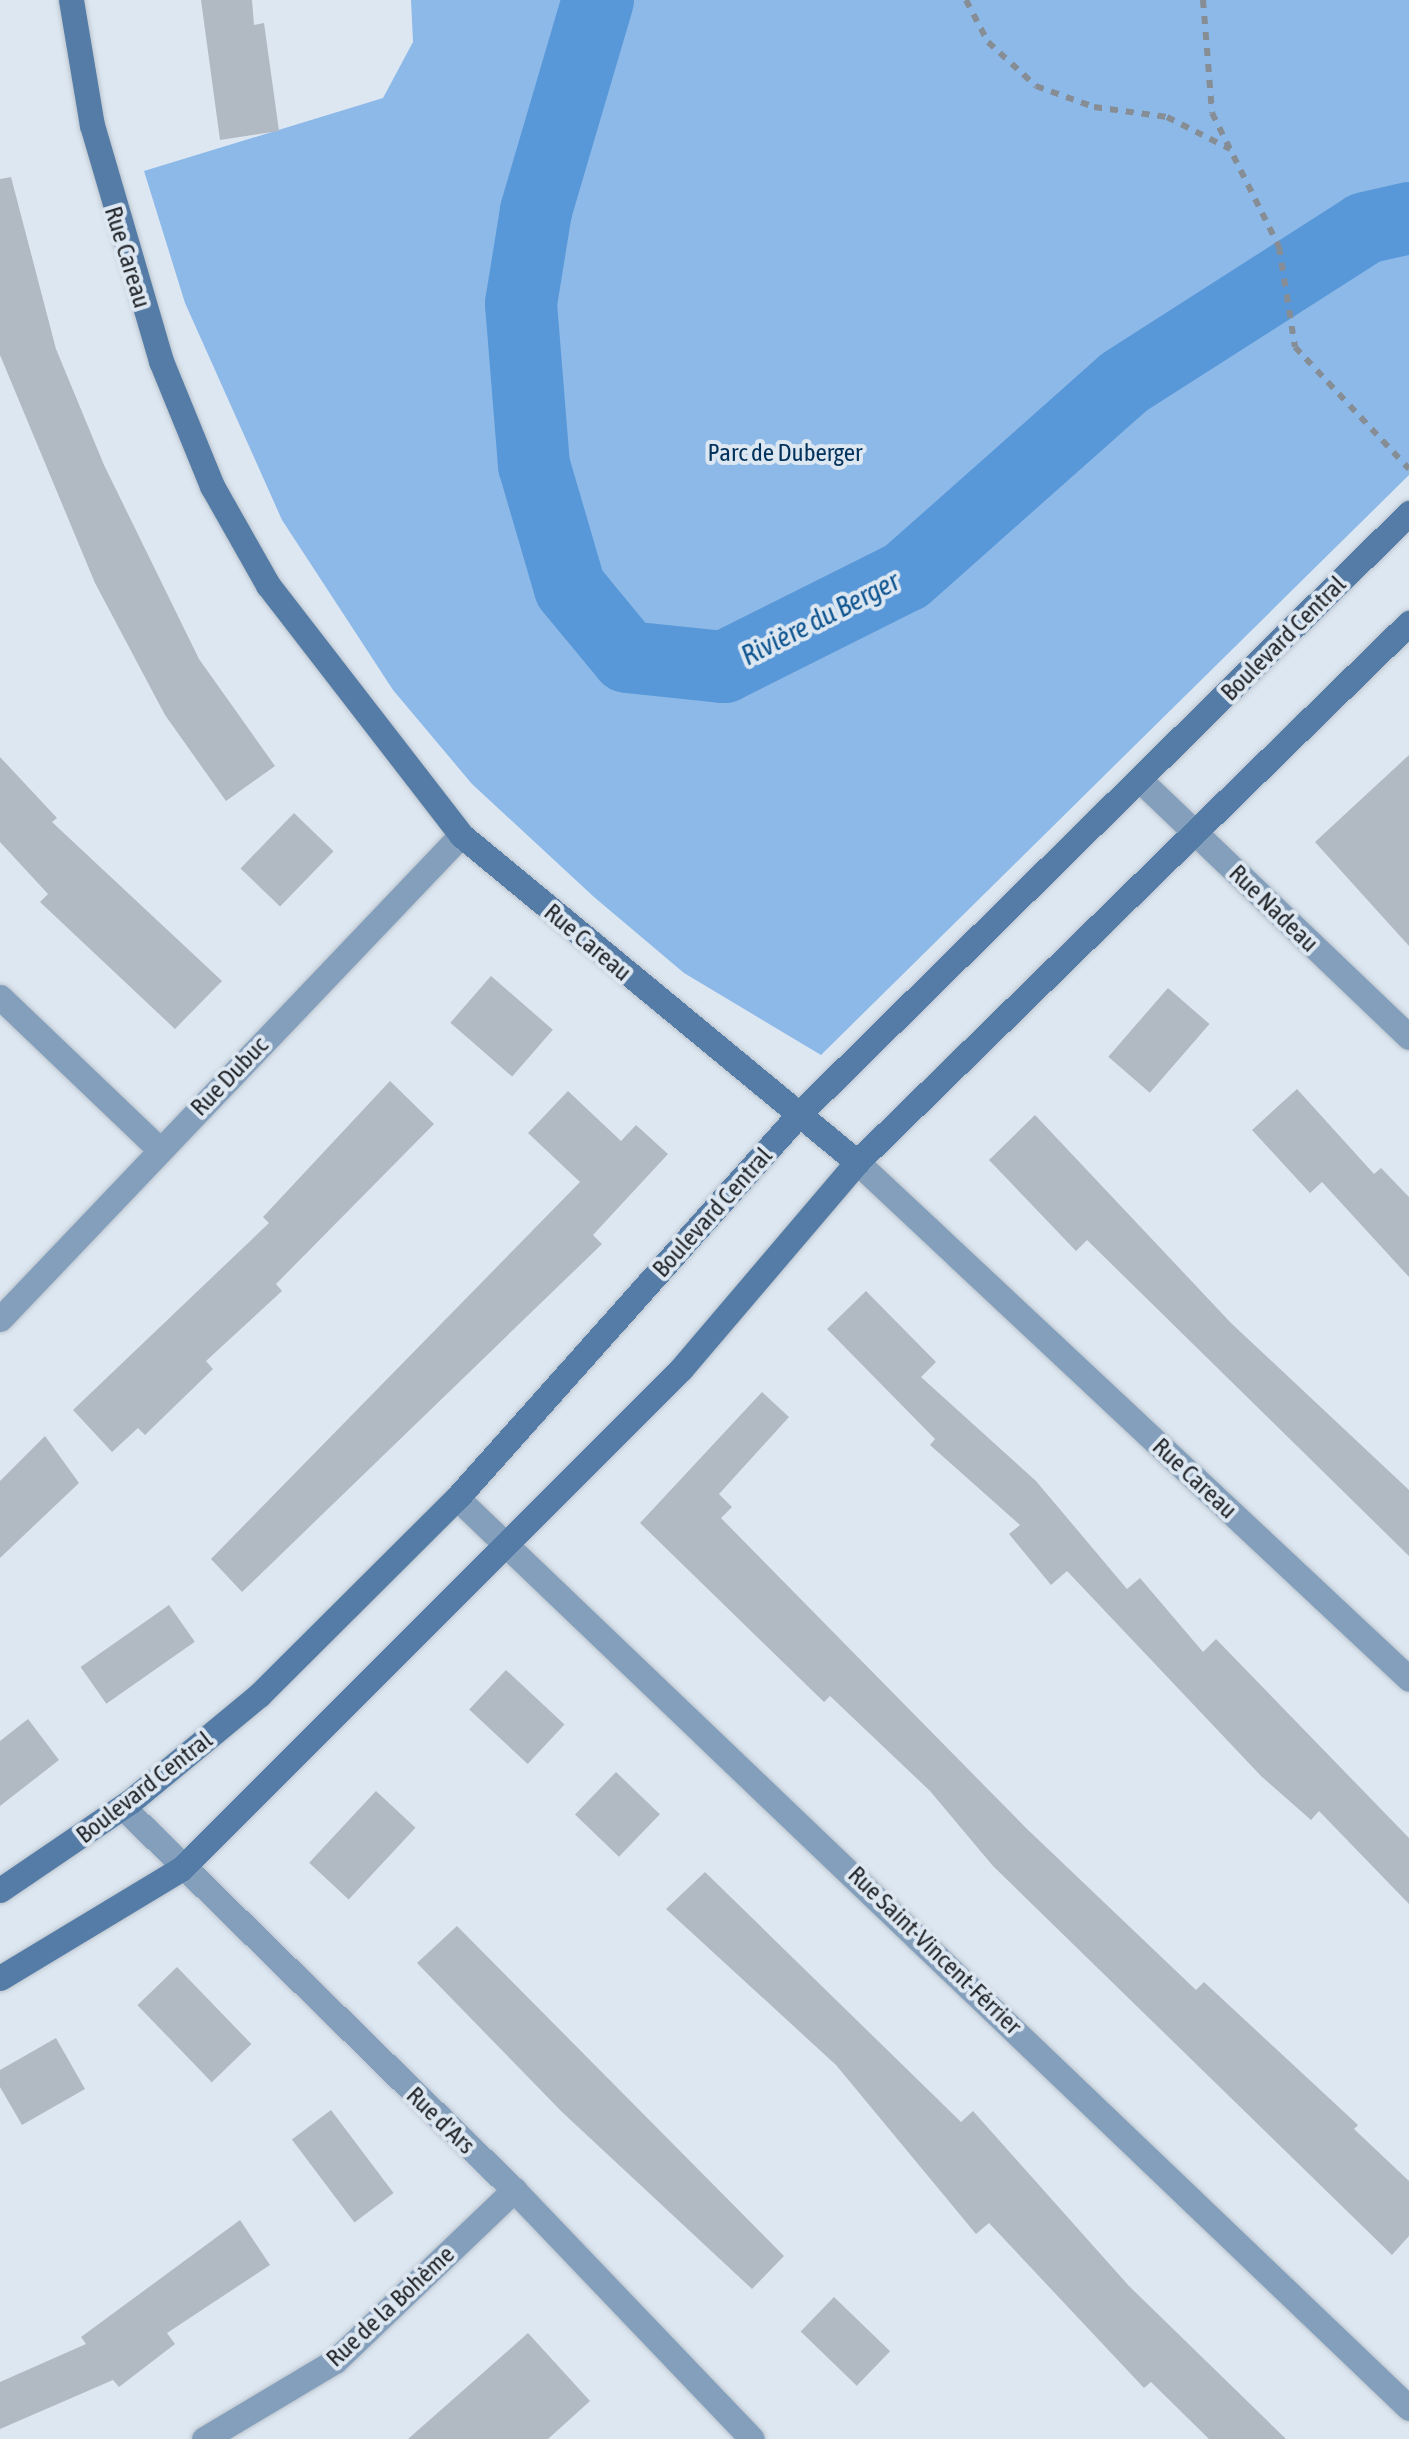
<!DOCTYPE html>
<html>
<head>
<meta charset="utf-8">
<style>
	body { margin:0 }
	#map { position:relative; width:1409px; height:2439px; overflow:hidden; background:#dde7f1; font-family:"Asap Condensed",sans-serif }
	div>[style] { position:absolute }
	.green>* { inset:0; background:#8db9e8 }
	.river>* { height:72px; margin:-36px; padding:0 36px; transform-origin:36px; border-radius:36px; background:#5998d8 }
	.building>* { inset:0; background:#b1bac3; transform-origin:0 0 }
	.path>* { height:6px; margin-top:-3px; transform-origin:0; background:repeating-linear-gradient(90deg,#868d94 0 8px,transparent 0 16px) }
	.roads { filter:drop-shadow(0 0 2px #bbc4cd) drop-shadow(0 0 2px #bbc4cd) }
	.street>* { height:25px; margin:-12.5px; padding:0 12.5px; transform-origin:12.5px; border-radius:12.5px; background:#849fbc }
	.secondary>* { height:25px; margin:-12.5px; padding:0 12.5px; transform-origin:12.5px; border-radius:12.5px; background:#547ca6 }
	span { translate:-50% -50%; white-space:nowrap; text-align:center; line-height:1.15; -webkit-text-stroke:8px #dde7f1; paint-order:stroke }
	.street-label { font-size:25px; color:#222529 }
	.park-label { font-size:25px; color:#03335c }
	.water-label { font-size:28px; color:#0f5590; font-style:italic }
</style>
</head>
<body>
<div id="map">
	<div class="green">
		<div style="clip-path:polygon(411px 0,1409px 0,1409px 475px,821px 1055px,684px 973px,594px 897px,472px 784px,393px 690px,282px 520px,185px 303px,144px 171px,383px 98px,413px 42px)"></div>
	</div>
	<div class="river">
		<div style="left:598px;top:0;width:220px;rotate:106.4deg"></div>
		<div style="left:536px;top:211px;width:94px;rotate:99.2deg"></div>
		<div style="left:521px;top:304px;width:162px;rotate:85.4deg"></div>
		<div style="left:534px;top:465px;width:128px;rotate:73.7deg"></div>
		<div style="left:570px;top:588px;width:89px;rotate:50.4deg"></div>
		<div style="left:627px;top:657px;width:98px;rotate:5.9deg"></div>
		<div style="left:724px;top:667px;width:203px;rotate:-26.6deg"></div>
		<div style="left:906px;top:576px;width:290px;rotate:-41.6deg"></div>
		<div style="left:1123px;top:383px;width:287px;rotate:-32.6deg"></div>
		<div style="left:1365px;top:228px;width:45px;rotate:-12.8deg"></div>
	</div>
	<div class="building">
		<div style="clip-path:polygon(201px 0,252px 0,254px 25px,264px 23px,279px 131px,220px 140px)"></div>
		<div style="clip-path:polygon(11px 177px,56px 349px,104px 465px,199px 659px,275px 766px,226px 801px,165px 715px,95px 583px,0 355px,0 179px)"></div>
		<div style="clip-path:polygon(1409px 755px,1409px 946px,1315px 842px)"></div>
		<div style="clip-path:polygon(0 757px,57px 818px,52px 822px,222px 981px,175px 1029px,40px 902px,48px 894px,0 842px)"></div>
		<div style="left:294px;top:813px;width:55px;height:77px;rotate:44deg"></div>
		<div style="left:491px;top:976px;width:82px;height:62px;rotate:41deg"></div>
		<div style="left:1168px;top:988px;width:55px;height:91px;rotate:41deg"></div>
		<div style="clip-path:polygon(390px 1081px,434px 1124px,276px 1284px,282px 1291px,206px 1361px,213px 1369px,145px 1435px,138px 1428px,112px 1452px,73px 1410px,269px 1223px,263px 1217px)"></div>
		<div style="clip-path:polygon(1297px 1089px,1374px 1174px,1381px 1168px,1409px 1197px,1409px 1277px,1322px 1182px,1310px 1193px,1252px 1130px)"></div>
		<div style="clip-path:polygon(568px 1091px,621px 1141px,636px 1125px,668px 1154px,593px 1235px,602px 1244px,242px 1592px,211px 1559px,580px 1182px,528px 1133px)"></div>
		<div style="clip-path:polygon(1035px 1115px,1231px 1323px,1409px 1490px,1409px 1556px,1087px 1240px,1076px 1251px,989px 1160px)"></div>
		<div style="clip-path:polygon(866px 1291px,936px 1362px,921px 1377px,1036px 1481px,1127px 1589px,1140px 1578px,1203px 1652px,1216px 1639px,1409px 1838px,1409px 1904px,1319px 1811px,1311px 1820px,1261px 1776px,1067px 1571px,1051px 1585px,1009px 1534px,1020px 1525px,930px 1445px,935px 1439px,827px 1329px)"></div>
		<div style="clip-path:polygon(762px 1392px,789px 1417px,719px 1494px,732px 1507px,721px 1518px,1026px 1828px,1196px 1990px,1204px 1982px,1358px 2125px,1354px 2129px,1409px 2181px,1409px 2236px,1392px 2255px,993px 1866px,930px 1791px,830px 1696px,824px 1702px,640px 1523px)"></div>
		<div style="clip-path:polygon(45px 1436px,79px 1483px,0 1558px,0 1481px)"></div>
		<div style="left:169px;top:1605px;width:45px;height:108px;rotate:55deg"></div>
		<div style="left:506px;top:1670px;width:80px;height:54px;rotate:43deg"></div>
		<div style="clip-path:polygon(28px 1719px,59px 1760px,0 1806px,0 1741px)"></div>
		<div style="left:616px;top:1772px;width:61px;height:59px;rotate:44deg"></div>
		<div style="left:376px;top:1791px;width:54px;height:98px;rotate:43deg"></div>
		<div style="clip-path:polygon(705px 1872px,961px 2122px,973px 2111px,1129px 2286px,1286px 2439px,1209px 2439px,1151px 2382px,1144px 2388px,989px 2223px,976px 2234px,836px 2065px,666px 1909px)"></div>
		<div style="clip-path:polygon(457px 1926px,784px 2256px,752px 2289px,562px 2112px,417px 1963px)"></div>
		<div style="left:177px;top:1967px;width:107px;height:55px;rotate:46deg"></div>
		<div style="clip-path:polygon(56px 2038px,85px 2089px,22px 2125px,0 2087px,0 2070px)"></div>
		<div style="left:331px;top:2110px;width:104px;height:49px;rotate:53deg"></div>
		<div style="clip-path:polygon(240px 2220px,270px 2265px,167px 2333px,175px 2344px,119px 2387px,113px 2380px,0 2429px,0 2382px,86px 2344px,81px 2337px)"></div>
		<div style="left:834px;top:2297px;width:78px;height:48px;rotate:44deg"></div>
		<div style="clip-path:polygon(528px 2333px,590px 2401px,548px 2439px,408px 2439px)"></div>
	</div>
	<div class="path">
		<div style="left:966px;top:0;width:47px;rotate:62.4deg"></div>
		<div style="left:988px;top:42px;width:65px;rotate:42.5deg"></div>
		<div style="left:1036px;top:86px;width:62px;rotate:19.9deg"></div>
		<div style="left:1094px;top:107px;width:74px;rotate:7.8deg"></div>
		<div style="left:1167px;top:117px;width:71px;rotate:26.9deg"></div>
		<div style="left:1203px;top:0;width:113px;rotate:85.4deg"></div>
		<div style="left:1212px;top:113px;width:150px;rotate:63.4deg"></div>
		<div style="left:1279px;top:247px;width:101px;rotate:80.9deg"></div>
		<div style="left:1295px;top:347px;width:167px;rotate:46.9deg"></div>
	</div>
	<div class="roads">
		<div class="street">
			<div style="left:1140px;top:780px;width:372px;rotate:43.7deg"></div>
			<div style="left:0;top:997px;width:220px;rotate:43.7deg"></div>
			<div style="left:857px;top:1162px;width:756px;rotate:43.12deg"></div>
			<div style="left:0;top:1319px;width:668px;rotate:-46.39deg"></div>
			<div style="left:457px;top:1498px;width:1317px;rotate:43.71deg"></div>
			<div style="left:123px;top:1807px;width:547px;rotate:44.41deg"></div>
			<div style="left:514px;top:2190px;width:344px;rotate:46.3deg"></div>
			<div style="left:204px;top:2439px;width:152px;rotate:-30.8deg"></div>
			<div style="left:335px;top:2361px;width:248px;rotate:-43.7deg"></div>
		</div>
		<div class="secondary">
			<div style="left:71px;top:0;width:127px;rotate:80.5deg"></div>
			<div style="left:92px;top:125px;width:246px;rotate:73.7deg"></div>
			<div style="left:161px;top:361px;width:135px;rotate:67.8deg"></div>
			<div style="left:212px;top:486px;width:114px;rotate:60.5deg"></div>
			<div style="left:268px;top:585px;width:316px;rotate:52.3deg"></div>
			<div style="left:461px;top:835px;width:514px;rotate:39.55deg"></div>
			<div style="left:0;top:1890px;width:158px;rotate:-34.2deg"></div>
			<div style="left:131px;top:1801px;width:166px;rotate:-39.6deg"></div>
			<div style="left:259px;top:1695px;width:279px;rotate:-44.9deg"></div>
			<div style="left:457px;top:1498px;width:517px;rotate:-48.29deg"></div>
			<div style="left:801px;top:1112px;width:854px;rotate:-44.57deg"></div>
			<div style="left:0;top:1978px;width:211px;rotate:-31.1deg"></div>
			<div style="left:181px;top:1869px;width:707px;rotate:-45deg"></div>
			<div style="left:681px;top:1369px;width:272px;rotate:-49.6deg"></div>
			<div style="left:857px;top:1162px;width:772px;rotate:-44.32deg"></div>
		</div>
	</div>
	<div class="street-label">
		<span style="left:128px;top:257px;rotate:73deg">Rue Careau</span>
		<span style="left:1283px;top:638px;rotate:-45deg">Boulevard Central</span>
		<span style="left:1274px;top:908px;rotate:44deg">Rue Nadeau</span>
		<span style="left:588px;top:942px;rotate:40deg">Rue Careau</span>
		<span style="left:229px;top:1076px;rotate:-46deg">Rue Dubuc</span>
		<span style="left:712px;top:1212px;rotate:-48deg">Boulevard Central</span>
		<span style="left:1195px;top:1478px;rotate:43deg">Rue Careau</span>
		<span style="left:144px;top:1787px;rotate:-38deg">Boulevard Central</span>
		<span style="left:935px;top:1950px;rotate:44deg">Rue Saint-Vincent-Férrier</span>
		<span style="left:441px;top:2120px;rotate:44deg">Rue d'Ars</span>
		<span style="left:390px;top:2306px;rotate:-43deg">Rue de la Bohème</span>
	</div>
	<div class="park-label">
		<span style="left:785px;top:452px">Parc de Duberger</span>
	</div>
	<div class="water-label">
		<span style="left:820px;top:618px;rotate:-27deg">Rivière du Berger</span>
	</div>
</div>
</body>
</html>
